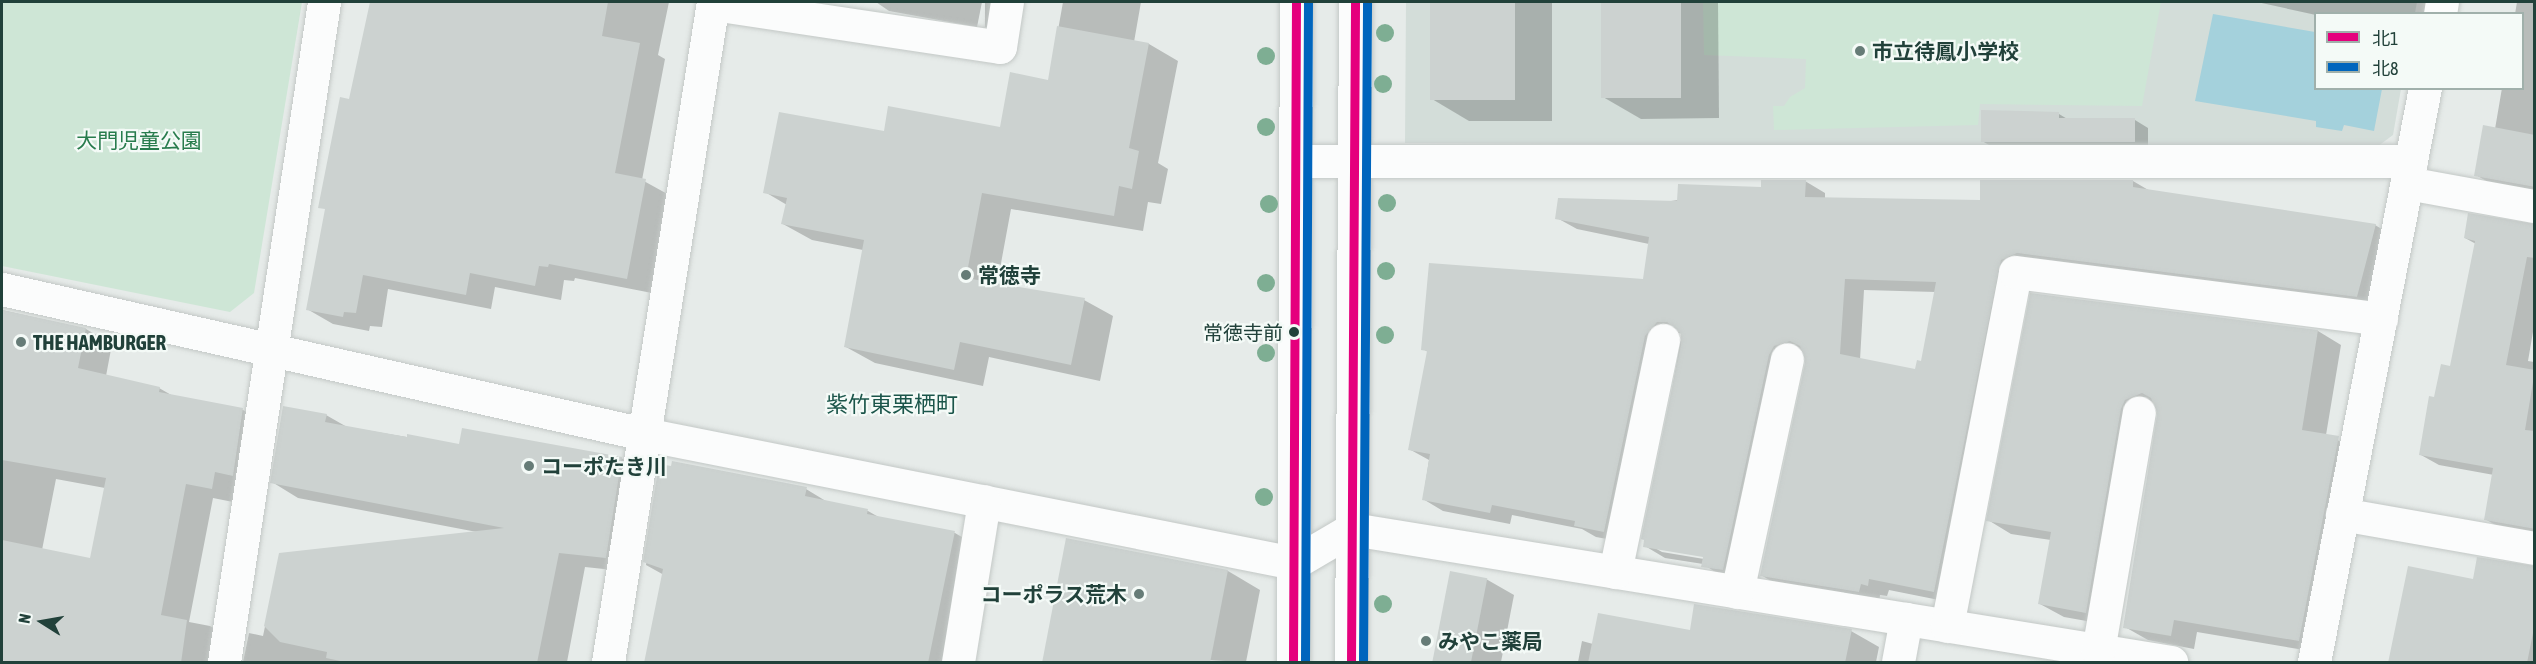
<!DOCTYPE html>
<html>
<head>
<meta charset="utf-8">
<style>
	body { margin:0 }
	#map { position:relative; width:2536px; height:664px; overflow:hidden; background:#e6ebe9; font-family:"Asap Condensed","Noto Sans JP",sans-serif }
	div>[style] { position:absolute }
	.built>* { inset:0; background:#d3ddd9 }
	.green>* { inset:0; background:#cee6d6 }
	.water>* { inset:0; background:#a4d1dc }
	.shadow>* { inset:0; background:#0003; transform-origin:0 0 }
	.building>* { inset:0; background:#ccd2d0; transform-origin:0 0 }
	.roads { filter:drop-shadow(0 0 2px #c3c8c6) drop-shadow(0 0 2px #c3c8c6) }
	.minor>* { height:33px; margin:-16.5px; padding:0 16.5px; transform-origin:16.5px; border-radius:16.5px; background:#fbfcfc }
	.bus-1>* { height:9px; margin:-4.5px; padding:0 4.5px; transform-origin:4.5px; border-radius:4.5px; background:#e5007d }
	.bus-2>* { height:9px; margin:-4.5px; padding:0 4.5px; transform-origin:4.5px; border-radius:4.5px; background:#0065bd }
	.trees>* { width:18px; height:18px; margin:-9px; border-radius:50%; background:#7eae93 }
	.dots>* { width:16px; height:16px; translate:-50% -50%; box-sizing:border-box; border:3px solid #f4faf7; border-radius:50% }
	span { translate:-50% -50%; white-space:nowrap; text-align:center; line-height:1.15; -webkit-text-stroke:4.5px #f4faf7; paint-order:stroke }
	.bus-label { font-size:20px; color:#21413a }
	.right { translate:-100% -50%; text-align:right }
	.poi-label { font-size:21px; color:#21413a; font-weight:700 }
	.left { translate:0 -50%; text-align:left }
	.park-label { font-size:21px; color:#287c4d }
	.neighbourhood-label { font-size:22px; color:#1b554a }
	.frame { position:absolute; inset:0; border:3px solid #21413a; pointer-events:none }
	.legend { position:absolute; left:2314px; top:12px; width:210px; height:78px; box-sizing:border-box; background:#f4faf7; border:2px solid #a0b0ab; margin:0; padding:8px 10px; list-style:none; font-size:18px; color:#21413a }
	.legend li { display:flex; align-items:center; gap:12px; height:30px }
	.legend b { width:30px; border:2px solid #a0b0ab }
	.north { position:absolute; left:12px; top:592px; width:60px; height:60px; -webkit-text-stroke:4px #f4faf7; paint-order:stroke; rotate:281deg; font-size:16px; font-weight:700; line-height:24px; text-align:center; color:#21413a }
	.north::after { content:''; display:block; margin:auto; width:21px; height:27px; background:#21413a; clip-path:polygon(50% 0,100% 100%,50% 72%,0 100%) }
</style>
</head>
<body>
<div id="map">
	<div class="built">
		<div style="clip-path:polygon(1406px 2px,2417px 2px,2415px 13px,2316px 14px,2316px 88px,2401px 89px,2393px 135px,2374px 149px,1405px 143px)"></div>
	</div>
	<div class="green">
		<div style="clip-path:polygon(2px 2px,302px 2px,254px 293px,230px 312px,2px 266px)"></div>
		<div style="clip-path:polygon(1703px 2px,2161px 2px,2142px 106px,1980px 104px,1978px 125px,1774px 130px,1773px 106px,1784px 106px,1790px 97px,1805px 88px,1806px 59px,1704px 55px)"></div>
	</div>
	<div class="water">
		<div style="clip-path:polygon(2213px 14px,2315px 32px,2316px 88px,2382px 89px,2374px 131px,2344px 125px,2342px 131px,2316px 127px,2316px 121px,2195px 101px)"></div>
	</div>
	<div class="shadow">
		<div style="clip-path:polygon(371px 2px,669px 2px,658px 55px,665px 59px,642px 180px,671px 196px,652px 293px,575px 278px,574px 281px,564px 280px,561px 300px,495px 287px,491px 309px,388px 289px,382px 327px,370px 326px,369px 331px,333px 324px,307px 309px)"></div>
		<div style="clip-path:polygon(876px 2px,982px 2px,977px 27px,889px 11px)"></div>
		<div style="left:985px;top:2px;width:13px;height:25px"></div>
		<div style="clip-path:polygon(1063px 2px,1141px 2px,1134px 42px,1149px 44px,1178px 61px,1158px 163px,1168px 169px,1161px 204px,1148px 202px,1143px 231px,1011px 209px,997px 285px,1084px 300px,1113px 316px,1100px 381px,989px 357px,983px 386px,875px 363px,846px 347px,863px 250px,812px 240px,783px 224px,787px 205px,765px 192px,885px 133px,1001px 129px,1049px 81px)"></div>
		<div style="clip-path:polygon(1432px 2px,1552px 2px,1552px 121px,1469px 121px,1432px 99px)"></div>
		<div style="clip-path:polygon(1603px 2px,1718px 2px,1719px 118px,1641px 119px,1603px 97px)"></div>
		<div style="clip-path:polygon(2257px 2px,2440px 2px,2438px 14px,2316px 15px)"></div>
		<div style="clip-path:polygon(2517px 2px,2534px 2px,2534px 193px,2495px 186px,2476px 175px,2495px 129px,2502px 88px,2522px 88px,2522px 14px,2515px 14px)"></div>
		<div style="clip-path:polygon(1983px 111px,2059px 114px,2069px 120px,2135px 120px,2148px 128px,2148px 149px,1996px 149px,1982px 141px)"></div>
		<div style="clip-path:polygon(evenodd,1805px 181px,1825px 193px,1825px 199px,1981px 202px,2133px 181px,2150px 191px,2375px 225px,2395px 237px,2377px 308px,2021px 271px,1954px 603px,1889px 590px,1887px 596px,1880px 595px,1879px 603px,1781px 587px,1761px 575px,1807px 363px,1804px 354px,1794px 357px,1742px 581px,1723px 577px,1703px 564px,1665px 558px,1645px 546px,1682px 333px,1677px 333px,1624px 542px,1596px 537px,1582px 529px,1512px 515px,1510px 524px,1443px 511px,1423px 499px,1429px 460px,1409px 449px,1428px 352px,1423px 349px,1645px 280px,1649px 244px,1577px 229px,1557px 218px,1805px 181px,1864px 290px,1936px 292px,1922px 363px,1917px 371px,1860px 360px,1864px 290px,1805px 181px,1655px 548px,1710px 557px,1710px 560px,1662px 552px,1655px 548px)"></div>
		<div style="clip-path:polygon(2534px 225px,2534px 326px,2528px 361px,2534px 362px,2534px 535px,2504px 530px,2485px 519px,2494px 475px,2439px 465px,2421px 455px,2436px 399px,2451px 368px,2476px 244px,2465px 238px)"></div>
		<div style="clip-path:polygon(2031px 295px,2318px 331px,2341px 345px,2326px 435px,2361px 451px,2322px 653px,2197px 632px,2194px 649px,2148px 640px,2125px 627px,2159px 415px,2156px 407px,2144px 422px,2109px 625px,2064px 617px,2040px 604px,2051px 540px,2011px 534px,1988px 520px)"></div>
		<div style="clip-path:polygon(evenodd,2px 310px,86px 329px,112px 344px,106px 376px,159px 388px,173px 396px,243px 410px,269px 425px,238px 503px,213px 498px,189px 622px,210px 626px,237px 641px,235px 662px,2px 662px,2px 310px,56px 479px,105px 488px,91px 559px,42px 550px,56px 479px)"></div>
		<div style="clip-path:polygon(326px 415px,347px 427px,460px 446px,621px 458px,648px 474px,632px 572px,585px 567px,567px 662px,243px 662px,249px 633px,263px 636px,280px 555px,477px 532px,298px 498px,272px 482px)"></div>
		<div style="clip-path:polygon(660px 466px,806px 489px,829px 503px,868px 511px,882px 519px,955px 533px,977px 546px,955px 662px,645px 662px,664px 575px,646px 565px)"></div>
		<div style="clip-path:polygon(1067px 540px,1228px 571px,1260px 590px,1246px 662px,1204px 660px)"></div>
		<div style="clip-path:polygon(2534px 567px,2534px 662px,2389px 662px,2474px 580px)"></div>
		<div style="clip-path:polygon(1486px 579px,1514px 595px,1501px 662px,1434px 662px)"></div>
		<div style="clip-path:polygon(1851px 631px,1879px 647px,1876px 662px,1578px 662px,1582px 641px,1593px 644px,1691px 632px)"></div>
	</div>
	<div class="building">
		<div style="clip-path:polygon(370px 2px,608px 2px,602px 36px,640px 43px,615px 173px,646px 179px,627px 279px,549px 264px,548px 267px,539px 266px,535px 286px,470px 273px,466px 295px,363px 275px,356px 313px,344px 312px,343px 317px,306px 310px,325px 209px,318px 208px,340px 97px,349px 99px)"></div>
		<div style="left:1430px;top:2px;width:85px;height:98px"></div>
		<div style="left:1601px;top:2px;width:80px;height:96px"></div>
		<div style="clip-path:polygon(1057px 26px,1149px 43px,1129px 148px,1139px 151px,1132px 189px,1119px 186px,1114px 216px,982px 193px,966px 278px,1085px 298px,1071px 365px,960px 342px,954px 370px,844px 347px,864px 240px,781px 224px,787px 198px,763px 193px,779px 112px,884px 131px,888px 106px,1000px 127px,1010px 72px,1048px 80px)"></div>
		<div style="clip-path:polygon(1981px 110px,2059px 112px,2059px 118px,2135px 118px,2135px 142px,1981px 142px)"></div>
		<div style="clip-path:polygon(2483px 125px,2535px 135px,2535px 187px,2474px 176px)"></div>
		<div style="clip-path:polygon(evenodd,1761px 180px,1806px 180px,1805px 197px,1980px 200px,1980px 180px,2133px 180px,2133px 187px,2376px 224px,2357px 297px,2017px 253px,2001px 260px,1934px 592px,1869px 579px,1868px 586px,1861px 584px,1859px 592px,1760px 576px,1805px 363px,1800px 346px,1790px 341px,1774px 346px,1769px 355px,1723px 570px,1701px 567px,1703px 557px,1643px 547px,1644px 540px,1641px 539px,1681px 344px,1681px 334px,1667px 322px,1657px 322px,1645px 336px,1604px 532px,1574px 526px,1575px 521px,1492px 505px,1490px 513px,1422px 500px,1430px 454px,1408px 450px,1427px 351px,1421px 350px,1429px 263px,1643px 279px,1649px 237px,1555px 219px,1558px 198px,1677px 201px,1678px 184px,1761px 187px,1761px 180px,1845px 279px,1936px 282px,1921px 361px,1917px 360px,1915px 369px,1840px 354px,1845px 279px)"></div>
		<div style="clip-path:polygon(2468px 213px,2535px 224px,2535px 258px,2527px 257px,2506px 365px,2535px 370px,2525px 430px,2535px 431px,2535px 529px,2484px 520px,2493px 468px,2419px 455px,2429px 396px,2434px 397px,2441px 364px,2450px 366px,2475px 241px,2464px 238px)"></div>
		<div style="clip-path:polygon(2030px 293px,2318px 330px,2302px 430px,2339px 436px,2299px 641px,2174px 620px,2171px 636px,2123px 628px,2157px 415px,2151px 398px,2142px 393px,2125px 400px,2121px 409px,2086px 613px,2038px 604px,2051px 532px,1986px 521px)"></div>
		<div style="clip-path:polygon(2px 310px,86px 328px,78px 368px,160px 387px,159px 392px,243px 408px,233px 476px,215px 472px,212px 489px,186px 484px,161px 615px,187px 620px,181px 663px,2px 663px,2px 540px,90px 558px,106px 478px,2px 460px)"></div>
		<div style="clip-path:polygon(283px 406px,327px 414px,325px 422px,407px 437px,407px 434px,459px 444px,462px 428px,622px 457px,606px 558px,559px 553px,537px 663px,350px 663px,326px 658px,327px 652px,280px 642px,264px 626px,279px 553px,504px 528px,270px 483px)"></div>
		<div style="clip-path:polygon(672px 461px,807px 487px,805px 496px,868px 509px,867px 514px,955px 531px,928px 663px,644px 663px,663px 569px,643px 562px,659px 464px,671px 466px)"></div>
		<div style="clip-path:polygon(1066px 538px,1228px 570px,1210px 663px,1042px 663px)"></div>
		<div style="clip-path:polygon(2477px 557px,2535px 566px,2535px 623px,2527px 663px,2388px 663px,2408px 566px,2473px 579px)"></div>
		<div style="left:1450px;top:571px;width:38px;height:94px;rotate:11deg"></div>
		<div style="clip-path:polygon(1694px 604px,1852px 629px,1845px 663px,1588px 663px,1598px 613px,1690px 630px)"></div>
	</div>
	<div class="roads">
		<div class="minor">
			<div style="left:713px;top:4px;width:290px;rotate:8.5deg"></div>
			<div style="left:1000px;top:47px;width:46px;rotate:-81.2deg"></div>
			<div style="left:2440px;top:14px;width:12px;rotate:-81deg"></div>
			<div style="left:1296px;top:161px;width:1115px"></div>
			<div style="left:2407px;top:183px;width:129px;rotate:10.3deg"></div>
			<div style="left:2px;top:289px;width:658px;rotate:12.73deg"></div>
			<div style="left:644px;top:434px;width:663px;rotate:11.23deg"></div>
			<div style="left:1294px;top:563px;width:67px;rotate:-30.4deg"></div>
			<div style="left:1352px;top:529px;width:830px;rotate:9.22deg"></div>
			<div style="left:2342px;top:514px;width:195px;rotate:10deg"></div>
			<div style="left:1615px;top:572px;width:237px;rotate:-78.3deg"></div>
			<div style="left:1737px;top:592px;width:238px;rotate:-77.9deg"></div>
			<div style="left:1947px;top:626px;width:360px;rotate:-79.1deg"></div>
			<div style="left:2015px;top:272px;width:369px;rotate:7.3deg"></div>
			<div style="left:2098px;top:651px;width:242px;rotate:-80.3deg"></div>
			<div style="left:224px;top:662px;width:668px;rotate:-81.38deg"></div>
			<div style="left:608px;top:662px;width:668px;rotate:-80.96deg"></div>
			<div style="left:958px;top:662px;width:163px;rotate:-80.8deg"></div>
			<div style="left:1293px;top:662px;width:660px;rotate:-89.74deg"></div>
			<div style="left:1351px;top:662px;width:660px;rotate:-89.65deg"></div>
			<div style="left:1898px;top:662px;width:44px;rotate:-79.5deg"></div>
			<div style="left:2314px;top:662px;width:585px;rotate:-79.06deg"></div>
		</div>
	</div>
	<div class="bus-1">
		<div style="left:1293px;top:662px;width:660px;rotate:-89.74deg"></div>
		<div style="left:1351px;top:662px;width:660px;rotate:-89.65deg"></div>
	</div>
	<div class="bus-2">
		<div style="left:1305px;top:662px;width:660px;rotate:-89.74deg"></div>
		<div style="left:1363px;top:662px;width:660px;rotate:-89.65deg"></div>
	</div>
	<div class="trees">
		<div style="left:1385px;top:33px"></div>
		<div style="left:1266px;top:56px"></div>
		<div style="left:1383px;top:84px"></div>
		<div style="left:1266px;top:127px"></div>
		<div style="left:1387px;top:203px"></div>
		<div style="left:1269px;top:204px"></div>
		<div style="left:1386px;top:271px"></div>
		<div style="left:1266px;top:283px"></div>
		<div style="left:1385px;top:335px"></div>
		<div style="left:1266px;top:353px"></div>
		<div style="left:1264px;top:497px"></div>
		<div style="left:1383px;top:604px"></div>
	</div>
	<div class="dots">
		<div style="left:1860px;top:51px;background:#667c77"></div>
		<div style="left:966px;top:275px;background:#667c77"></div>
		<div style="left:1294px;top:332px;background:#21413a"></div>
		<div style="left:21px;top:342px;background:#667c77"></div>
		<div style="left:529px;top:466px;background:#667c77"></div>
		<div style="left:1139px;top:594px;background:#667c77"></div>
		<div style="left:1426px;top:641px;background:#667c77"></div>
	</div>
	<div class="bus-label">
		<span class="right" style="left:1283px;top:332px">常徳寺前</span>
	</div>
	<div class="poi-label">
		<span class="left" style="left:1872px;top:51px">市立待鳳小学校</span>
		<span class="left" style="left:978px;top:275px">常徳寺</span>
		<span class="left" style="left:33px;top:342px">THE HAMBURGER</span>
		<span class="left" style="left:541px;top:466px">コーポたき川</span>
		<span class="right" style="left:1127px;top:594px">コーポラス荒木</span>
		<span class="left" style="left:1438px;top:641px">みやこ薬局</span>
	</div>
	<div class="park-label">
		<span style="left:139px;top:140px">大門児童公園</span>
	</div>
	<div class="neighbourhood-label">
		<span style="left:892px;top:405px">紫竹東栗栖町</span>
	</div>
	<div class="frame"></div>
	<ul class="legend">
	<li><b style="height:8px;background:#e5007d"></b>北1</li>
	<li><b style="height:8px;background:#0065bd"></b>北8</li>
	</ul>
	<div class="north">N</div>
</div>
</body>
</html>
